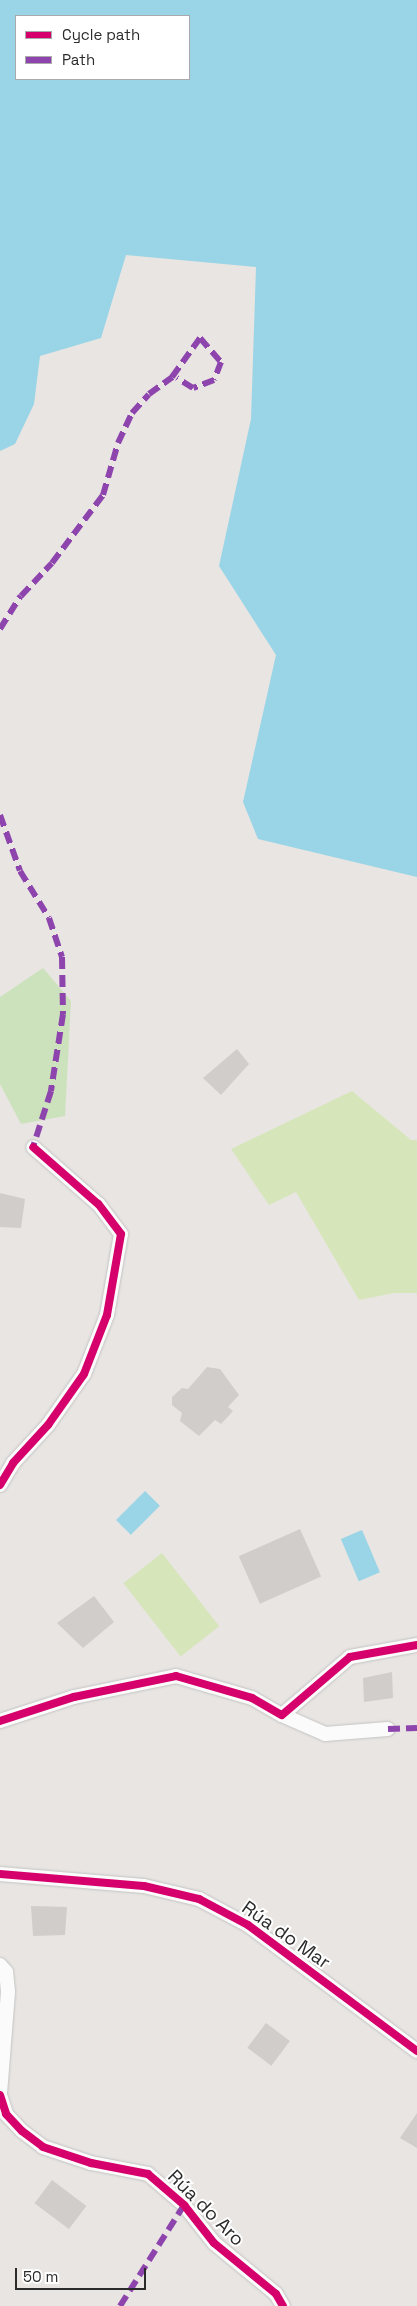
<!DOCTYPE html>
<html>
<head>
<meta charset="utf-8">
<style>
	body { margin:0 }
	#map { position:relative; width:417px; height:2306px; overflow:hidden; background:#e8e5e2; font-family:"Space Grotesk",sans-serif }
	div>[style] { position:absolute }
	.green>* { inset:0; background:#cce2bc }
	.pitch>* { inset:0; background:#d7e6ba; transform-origin:0 0 }
	.water>* { inset:0; background:#99d5e6; transform-origin:0 0 }
	.building>* { inset:0; background:#d0cdcb; transform-origin:0 0 }
	.roads { filter:drop-shadow(0 0 1px #c4c4c4) drop-shadow(0 0 1px #c4c4c4) }
	.minor>* { height:14px; margin:-7px; padding:0 7px; transform-origin:7px; border-radius:7px; background:#fcfbfb }
	.quiet>* { height:6px; margin-top:-3px; transform-origin:0; background:repeating-linear-gradient(90deg,#8e44ad 0 12px,transparent 0 18px) }
	.cycleway>* { height:8px; margin:-4px; padding:0 4px; transform-origin:4px; border-radius:4px; background:#d6006c }
	span { translate:-50% -50%; white-space:nowrap; text-align:center; line-height:1.15; -webkit-text-stroke:4px #fff; paint-order:stroke }
	.street-label { font-size:19px; color:#2b2b2b }
	.legend { position:absolute; left:15px; top:15px; width:175px; height:65px; box-sizing:border-box; background:#fff; border:1px solid #aaa; margin:0; padding:6px 9px; list-style:none; font-size:15px; color:#2b2b2b }
	.legend li { display:flex; align-items:center; gap:10px; height:25px }
	.legend b { width:25px; border:1px solid #aaa }
	.scale { position:absolute; left:15px; top:2268px; width:131px; height:22px; box-sizing:border-box; border:2px solid #2b2b2b; border-top:0; padding-left:6px; font-size:15px; line-height:18px; white-space:nowrap; color:#2b2b2b; -webkit-text-stroke:4px #fff; paint-order:stroke }
</style>
</head>
<body>
<div id="map">
	<div class="green">
		<div style="clip-path:polygon(43px 968px,71px 1001px,65px 1116px,21px 1124px,0 1084px,0 997px)"></div>
	</div>
	<div class="pitch">
		<div style="clip-path:polygon(352px 1091px,411px 1140px,417px 1140px,417px 1293px,394px 1293px,359px 1300px,296px 1192px,269px 1205px,231px 1149px)"></div>
		<div style="left:162px;top:1553px;width:93px;height:49px;rotate:52deg"></div>
	</div>
	<div class="water">
		<div style="clip-path:polygon(evenodd,0 0,417px 0,417px 877px,258px 839px,243px 802px,276px 655px,219px 566px,251px 419px,256px 267px,126px 255px,101px 338px,40px 356px,34px 404px,15px 444px,0 451px,0 0,189px 16px,189px 79px,16px 79px,16px 16px,189px 16px)"></div>
		<div style="left:145px;top:1491px;width:21px;height:41px;rotate:45deg"></div>
		<div style="left:362px;top:1530px;width:46px;height:23px;rotate:67deg"></div>
	</div>
	<div class="building">
		<div style="clip-path:polygon(237px 1049px,249px 1064px,221px 1095px,203px 1078px)"></div>
		<div style="clip-path:polygon(0 1193px,25px 1199px,21px 1228px,0 1227px)"></div>
		<div style="clip-path:polygon(207px 1367px,220px 1369px,239px 1395px,228px 1407px,233px 1411px,221px 1424px,215px 1420px,199px 1436px,180px 1421px,182px 1413px,172px 1405px,172px 1397px,182px 1388px,188px 1389px)"></div>
		<div style="left:300px;top:1529px;width:52px;height:67px;rotate:66deg"></div>
		<div style="clip-path:polygon(94px 1596px,114px 1622px,83px 1648px,57px 1623px)"></div>
		<div style="clip-path:polygon(392px 1672px,393px 1698px,364px 1702px,363px 1678px)"></div>
		<div style="clip-path:polygon(31px 1906px,67px 1907px,65px 1935px,33px 1936px)"></div>
		<div style="left:266px;top:2023px;width:30px;height:31px;rotate:37deg"></div>
		<div style="clip-path:polygon(417px 2113px,417px 2148px,400px 2138px)"></div>
		<div style="left:52px;top:2180px;width:43px;height:29px;rotate:37deg"></div>
	</div>
	<div class="roads">
		<div class="minor">
			<div style="left:0;top:1485px;width:26px;rotate:-59deg"></div>
			<div style="left:13px;top:1463px;width:52px;rotate:-47.4deg"></div>
			<div style="left:48px;top:1425px;width:62px;rotate:-54.8deg"></div>
			<div style="left:84px;top:1374px;width:63px;rotate:-68.7deg"></div>
			<div style="left:107px;top:1315px;width:82px;rotate:-80.2deg"></div>
			<div style="left:121px;top:1234px;width:38px;rotate:-127deg"></div>
			<div style="left:98px;top:1204px;width:86px;rotate:-138.8deg"></div>
			<div style="left:282px;top:1715px;width:47px;rotate:23.8deg"></div>
			<div style="left:325px;top:1734px;width:63px;rotate:-4.5deg"></div>
			<div style="left:0;top:1721px;width:78px;rotate:-18deg"></div>
			<div style="left:74px;top:1697px;width:104px;rotate:-11.6deg"></div>
			<div style="left:176px;top:1676px;width:79px;rotate:16.1deg"></div>
			<div style="left:252px;top:1698px;width:34px;rotate:30deg"></div>
			<div style="left:282px;top:1715px;width:89px;rotate:-40.5deg"></div>
			<div style="left:350px;top:1657px;width:68px;rotate:-10.2deg"></div>
			<div style="left:0;top:1874px;width:144px;rotate:4.8deg"></div>
			<div style="left:144px;top:1886px;width:57px;rotate:13.3deg"></div>
			<div style="left:199px;top:1899px;width:55px;rotate:28deg"></div>
			<div style="left:248px;top:1925px;width:211px;rotate:36.7deg"></div>
			<div style="left:0;top:1965px;width:9px;rotate:49deg"></div>
			<div style="left:6px;top:1972px;width:20px;rotate:84deg"></div>
			<div style="left:8px;top:1992px;width:102px;rotate:94.5deg"></div>
			<div style="left:0;top:2095px;width:20px;rotate:72deg"></div>
			<div style="left:6px;top:2114px;width:23px;rotate:47deg"></div>
			<div style="left:22px;top:2131px;width:26px;rotate:37deg"></div>
			<div style="left:43px;top:2147px;width:51px;rotate:18.4deg"></div>
			<div style="left:91px;top:2163px;width:58px;rotate:10.9deg"></div>
			<div style="left:148px;top:2174px;width:48px;rotate:40.7deg"></div>
			<div style="left:184px;top:2205px;width:48px;rotate:51.7deg"></div>
			<div style="left:214px;top:2243px;width:80px;rotate:39.4deg"></div>
			<div style="left:276px;top:2294px;width:14px;rotate:60deg"></div>
		</div>
	</div>
	<div class="quiet">
		<div style="left:0;top:629px;width:39px;rotate:-58deg"></div>
		<div style="left:21px;top:596px;width:45px;rotate:-46.8deg"></div>
		<div style="left:52px;top:563px;width:85px;rotate:-53.1deg"></div>
		<div style="left:103px;top:495px;width:54px;rotate:-73.9deg"></div>
		<div style="left:118px;top:443px;width:33px;rotate:-65deg"></div>
		<div style="left:132px;top:413px;width:25px;rotate:-48deg"></div>
		<div style="left:149px;top:394px;width:29px;rotate:-36deg"></div>
		<div style="left:172px;top:377px;width:48px;rotate:-54.3deg"></div>
		<div style="left:200px;top:338px;width:32px;rotate:49deg"></div>
		<div style="left:221px;top:362px;width:19px;rotate:111deg"></div>
		<div style="left:214px;top:380px;width:22px;rotate:159deg"></div>
		<div style="left:193px;top:388px;width:19px;rotate:-148deg"></div>
		<div style="left:0;top:815px;width:59px;rotate:70.3deg"></div>
		<div style="left:20px;top:871px;width:55px;rotate:58.3deg"></div>
		<div style="left:49px;top:918px;width:41px;rotate:71.6deg"></div>
		<div style="left:62px;top:957px;width:57px;rotate:89deg"></div>
		<div style="left:63px;top:1014px;width:78px;rotate:98.9deg"></div>
		<div style="left:51px;top:1091px;width:59px;rotate:107.8deg"></div>
		<div style="left:388px;top:1729px;width:29px;rotate:-2deg"></div>
		<div style="left:120px;top:2306px;width:120px;rotate:-57.6deg"></div>
	</div>
	<div class="cycleway">
		<div style="left:0;top:1485px;width:26px;rotate:-59deg"></div>
		<div style="left:13px;top:1463px;width:52px;rotate:-47.4deg"></div>
		<div style="left:48px;top:1425px;width:62px;rotate:-54.8deg"></div>
		<div style="left:84px;top:1374px;width:63px;rotate:-68.7deg"></div>
		<div style="left:107px;top:1315px;width:82px;rotate:-80.2deg"></div>
		<div style="left:121px;top:1234px;width:38px;rotate:-127deg"></div>
		<div style="left:98px;top:1204px;width:86px;rotate:-138.8deg"></div>
		<div style="left:0;top:1721px;width:78px;rotate:-18deg"></div>
		<div style="left:74px;top:1697px;width:104px;rotate:-11.6deg"></div>
		<div style="left:176px;top:1676px;width:79px;rotate:16.1deg"></div>
		<div style="left:252px;top:1698px;width:34px;rotate:30deg"></div>
		<div style="left:282px;top:1715px;width:89px;rotate:-40.5deg"></div>
		<div style="left:350px;top:1657px;width:68px;rotate:-10.2deg"></div>
		<div style="left:0;top:1874px;width:144px;rotate:4.8deg"></div>
		<div style="left:144px;top:1886px;width:57px;rotate:13.3deg"></div>
		<div style="left:199px;top:1899px;width:55px;rotate:28deg"></div>
		<div style="left:248px;top:1925px;width:211px;rotate:36.7deg"></div>
		<div style="left:0;top:2095px;width:20px;rotate:72deg"></div>
		<div style="left:6px;top:2114px;width:23px;rotate:47deg"></div>
		<div style="left:22px;top:2131px;width:26px;rotate:37deg"></div>
		<div style="left:43px;top:2147px;width:51px;rotate:18.4deg"></div>
		<div style="left:91px;top:2163px;width:58px;rotate:10.9deg"></div>
		<div style="left:148px;top:2174px;width:48px;rotate:40.7deg"></div>
		<div style="left:184px;top:2205px;width:48px;rotate:51.7deg"></div>
		<div style="left:214px;top:2243px;width:80px;rotate:39.4deg"></div>
		<div style="left:276px;top:2294px;width:14px;rotate:60deg"></div>
	</div>
	<div class="street-label">
		<span style="left:286px;top:1935px;rotate:35deg">Rúa do Mar</span>
		<span style="left:206px;top:2208px;rotate:45deg">Rúa do Aro</span>
	</div>
	<ul class="legend">
	<li><b style="height:6px;background:#d6006c"></b>Cycle path</li>
	<li><b style="height:6px;background:#8e44ad"></b>Path</li>
	</ul>
	<div class="scale">50 m</div>
</div>
</body>
</html>
